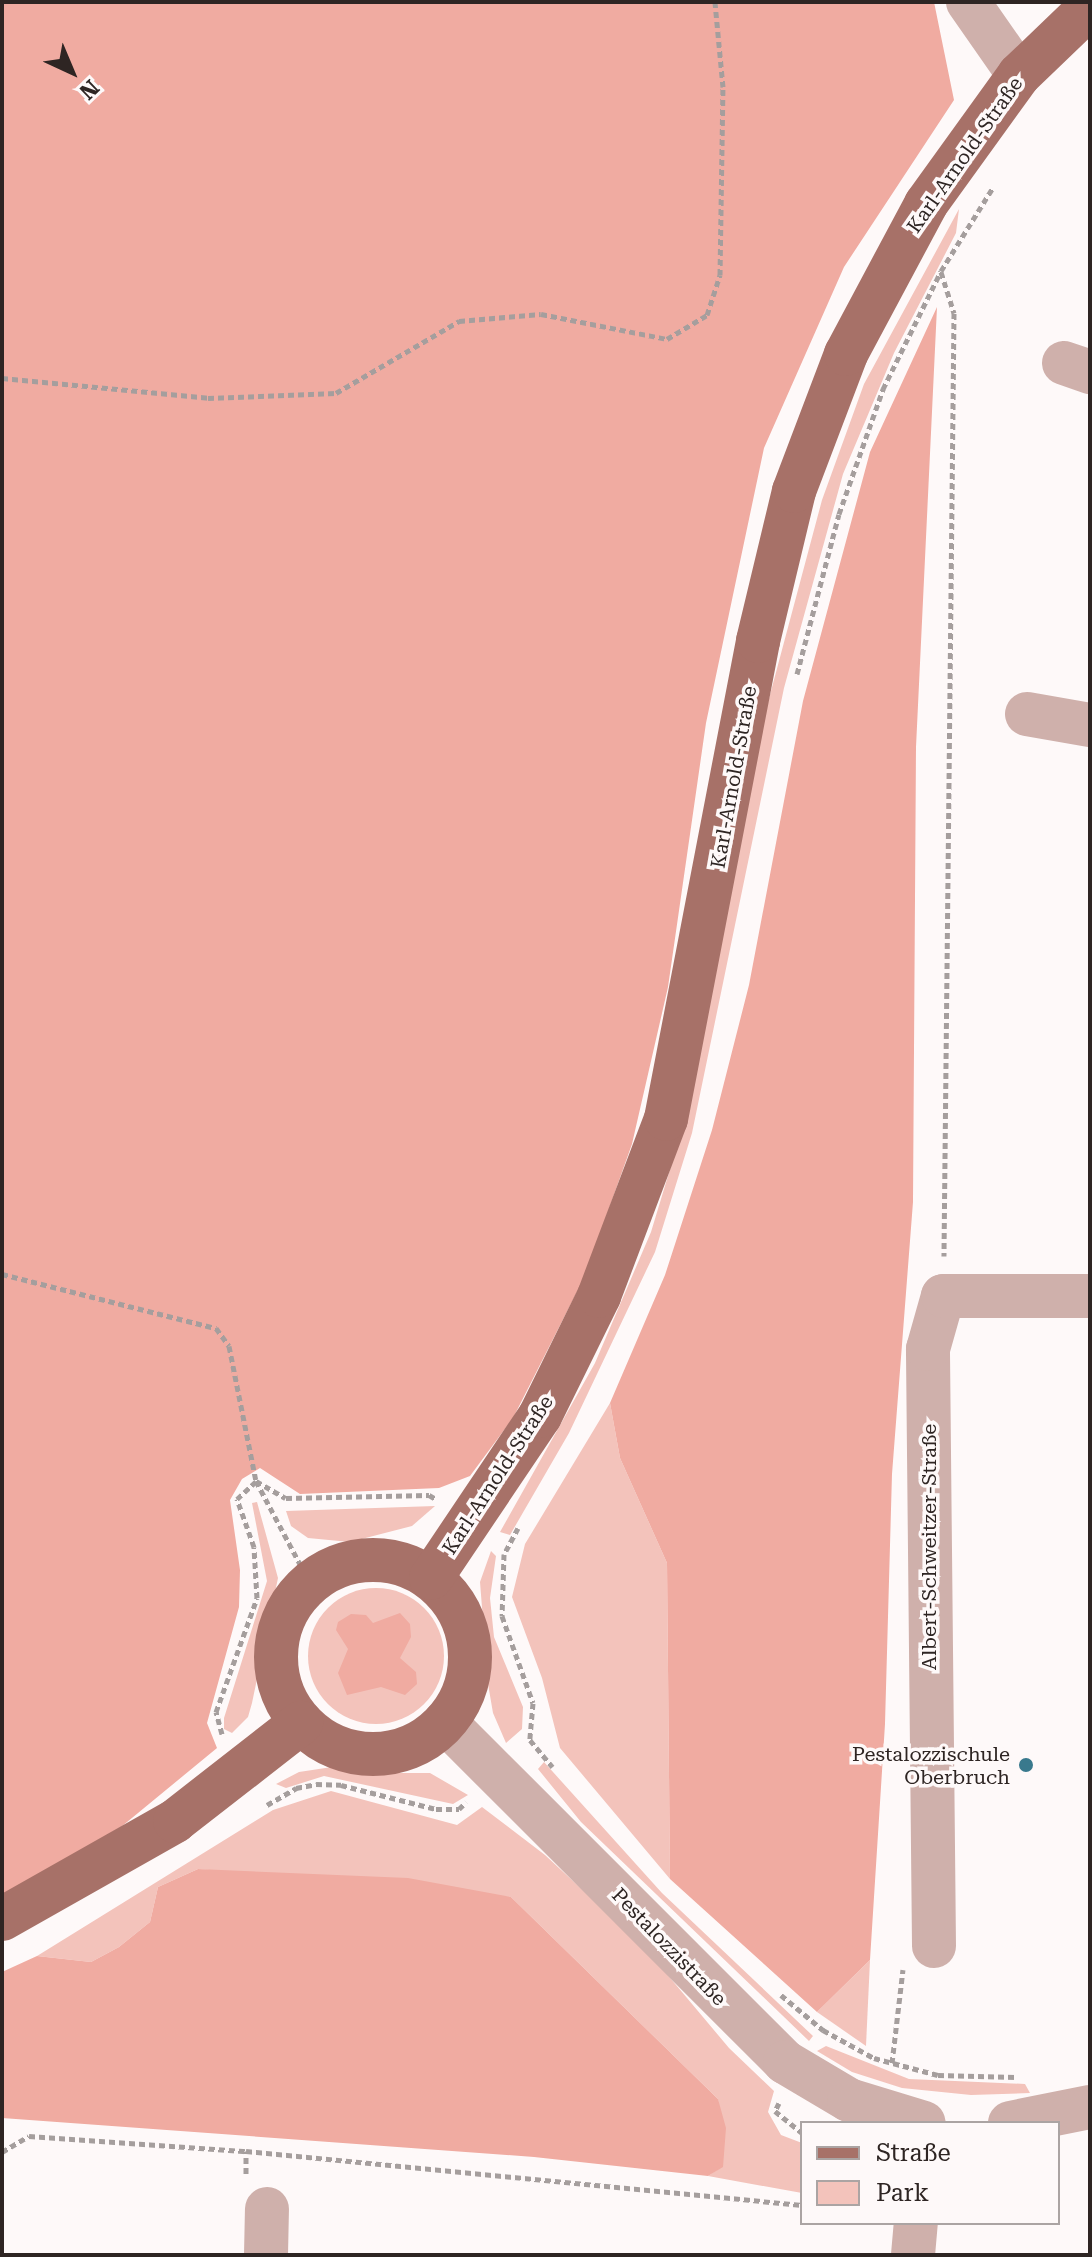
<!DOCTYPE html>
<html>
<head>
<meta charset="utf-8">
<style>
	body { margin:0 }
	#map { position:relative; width:1092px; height:2257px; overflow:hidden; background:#fef9f9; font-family:"Roboto Serif",serif }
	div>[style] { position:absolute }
	.green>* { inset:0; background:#f3c3bb }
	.round { border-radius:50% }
	.forest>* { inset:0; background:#f0aba1 }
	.path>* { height:5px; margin-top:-2.5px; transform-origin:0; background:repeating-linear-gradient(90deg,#a59e9d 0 6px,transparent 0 10px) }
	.minor>* { height:44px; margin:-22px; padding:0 22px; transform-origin:22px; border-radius:22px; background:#cfb0ab }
	.major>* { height:44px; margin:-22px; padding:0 22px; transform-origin:22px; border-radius:22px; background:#a77168 }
	.major>.ring { margin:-22px; padding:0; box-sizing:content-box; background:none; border:44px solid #a77168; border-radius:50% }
	.dots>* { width:22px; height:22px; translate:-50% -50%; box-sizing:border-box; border:4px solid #fef9f9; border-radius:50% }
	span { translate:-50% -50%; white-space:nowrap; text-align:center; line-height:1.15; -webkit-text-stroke:7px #fef9f9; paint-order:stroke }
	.street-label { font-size:20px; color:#2e2523 }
	.poi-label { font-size:20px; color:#2e2523 }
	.right { translate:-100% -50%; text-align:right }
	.frame { position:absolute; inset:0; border:4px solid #2e2523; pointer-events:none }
	.legend { position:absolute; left:800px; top:2121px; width:260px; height:104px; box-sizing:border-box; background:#fef9f9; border:2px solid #aba4a3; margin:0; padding:10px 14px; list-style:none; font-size:24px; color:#2e2523 }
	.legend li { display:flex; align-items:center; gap:16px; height:40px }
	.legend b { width:40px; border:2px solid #aba4a3 }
	.north { position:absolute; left:32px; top:32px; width:80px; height:80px; -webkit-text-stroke:6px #fef9f9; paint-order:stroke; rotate:136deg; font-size:22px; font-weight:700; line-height:32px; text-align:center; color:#2e2523 }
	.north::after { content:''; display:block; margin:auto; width:28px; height:36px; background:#2e2523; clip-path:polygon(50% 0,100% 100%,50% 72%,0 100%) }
</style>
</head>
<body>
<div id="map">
	<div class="green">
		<div style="clip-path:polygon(959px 209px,956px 233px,894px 353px,843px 474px,784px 688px,692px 1133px,655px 1252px,569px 1433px,510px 1535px,500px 1532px,595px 1363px,651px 1232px,691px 1100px,767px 706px,822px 500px,864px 384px)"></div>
		<div style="clip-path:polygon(610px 1403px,620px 1458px,667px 1563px,670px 1879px,560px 1748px,542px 1678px,512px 1597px,525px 1544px)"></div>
		<div style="clip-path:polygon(257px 1502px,278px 1578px,252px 1703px,248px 1717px,232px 1733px,224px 1729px,224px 1718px,267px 1581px,252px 1503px)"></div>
		<div style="clip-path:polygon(435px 1506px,412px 1526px,350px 1542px,308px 1538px,291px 1526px,286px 1511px)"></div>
		<div style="clip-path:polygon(491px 1551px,496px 1556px,490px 1598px,494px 1637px,523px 1707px,522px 1729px,506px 1743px,493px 1713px,488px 1684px,480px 1582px)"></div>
		<div class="round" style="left:308px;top:1588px;width:136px;height:136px"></div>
		<div style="clip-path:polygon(544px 1762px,662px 1893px,813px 2036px,809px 2041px,581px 1822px,538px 1769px)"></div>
		<div style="clip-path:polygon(332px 1767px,367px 1773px,430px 1773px,468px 1795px,453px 1804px,324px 1776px,286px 1788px,276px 1784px,299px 1772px)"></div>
		<div style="clip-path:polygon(331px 1791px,457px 1825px,482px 1807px,545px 1855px,645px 1948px,729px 2048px,774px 2091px,768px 2112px,781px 2135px,802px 2143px,802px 2193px,708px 2176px,723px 2166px,718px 2099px,511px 1897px,198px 1869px,158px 1887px,150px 1922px,119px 1947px,91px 1962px,37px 1956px,273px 1810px)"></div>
		<div style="clip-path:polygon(870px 1960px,866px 2046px,817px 2012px)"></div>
		<div style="clip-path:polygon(826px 2046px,909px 2079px,1025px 2084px,1030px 2093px,971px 2095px,902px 2088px,852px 2072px,817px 2051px)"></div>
	</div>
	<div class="forest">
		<div style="clip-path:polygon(2px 2px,934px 2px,954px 100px,844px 267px,764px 448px,706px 723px,668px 987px,632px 1144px,585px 1276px,513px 1418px,470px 1476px,439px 1488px,300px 1494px,260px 1468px,242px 1479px,230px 1500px,240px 1570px,239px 1607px,207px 1723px,217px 1748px,121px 1827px,2px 1895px)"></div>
		<div style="clip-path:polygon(937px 307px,916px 747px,913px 1202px,892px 1474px,885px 1724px,870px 1960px,817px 2012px,670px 1879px,667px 1563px,620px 1458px,610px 1403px,665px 1275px,712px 1130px,749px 985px,803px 701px,870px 452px)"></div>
		<div style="clip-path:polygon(400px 1613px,410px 1624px,411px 1637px,400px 1658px,416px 1672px,417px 1684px,405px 1695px,381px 1687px,347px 1695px,338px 1673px,348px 1649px,336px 1630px,338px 1622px,351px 1614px,366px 1615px,373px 1623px)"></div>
		<div style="clip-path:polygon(198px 1869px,408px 1878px,511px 1897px,718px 2099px,726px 2128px,723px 2167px,708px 2176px,534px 2157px,2px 2118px,2px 1972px,37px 1956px,91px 1962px,119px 1947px,150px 1922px,158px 1887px)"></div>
	</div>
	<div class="path">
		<div style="left:941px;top:272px;width:43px;rotate:72.4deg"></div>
		<div style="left:954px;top:313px;width:943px;rotate:90.61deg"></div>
		<div style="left:2px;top:378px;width:207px;rotate:5.5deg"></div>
		<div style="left:208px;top:398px;width:128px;rotate:-2.2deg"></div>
		<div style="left:336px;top:393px;width:143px;rotate:-30.3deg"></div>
		<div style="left:459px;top:321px;width:82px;rotate:-4.9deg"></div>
		<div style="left:541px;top:314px;width:128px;rotate:11.2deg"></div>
		<div style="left:667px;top:339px;width:47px;rotate:-31deg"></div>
		<div style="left:707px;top:315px;width:42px;rotate:-72deg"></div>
		<div style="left:720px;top:275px;width:188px;rotate:-89.1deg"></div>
		<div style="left:723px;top:87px;width:85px;rotate:-95.4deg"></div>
		<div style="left:797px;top:674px;width:165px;rotate:-75.3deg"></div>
		<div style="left:839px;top:514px;width:133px;rotate:-70.6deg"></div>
		<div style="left:883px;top:389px;width:131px;rotate:-63.8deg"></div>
		<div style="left:941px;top:271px;width:97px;rotate:-58.1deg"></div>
		<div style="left:2px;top:1274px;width:221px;rotate:14.2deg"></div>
		<div style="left:216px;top:1328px;width:22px;rotate:54deg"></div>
		<div style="left:229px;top:1346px;width:138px;rotate:78.7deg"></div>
		<div style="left:256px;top:1481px;width:115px;rotate:62.1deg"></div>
		<div style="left:518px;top:1528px;width:30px;rotate:118deg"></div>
		<div style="left:504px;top:1554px;width:62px;rotate:91.8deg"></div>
		<div style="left:502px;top:1616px;width:92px;rotate:70.4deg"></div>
		<div style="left:533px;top:1703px;width:37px;rotate:95deg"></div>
		<div style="left:530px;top:1740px;width:35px;rotate:50deg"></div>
		<div style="left:222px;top:1734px;width:23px;rotate:-105deg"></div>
		<div style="left:216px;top:1712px;width:121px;rotate:-70.2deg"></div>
		<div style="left:257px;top:1598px;width:51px;rotate:-93.4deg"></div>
		<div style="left:254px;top:1547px;width:51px;rotate:-109.5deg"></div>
		<div style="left:237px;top:1499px;width:26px;rotate:-43deg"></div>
		<div style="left:256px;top:1481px;width:34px;rotate:30deg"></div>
		<div style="left:286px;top:1498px;width:143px;rotate:-1.2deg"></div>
		<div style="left:429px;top:1495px;width:8px;rotate:30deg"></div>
		<div style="left:267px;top:1805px;width:34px;rotate:-30deg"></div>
		<div style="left:296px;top:1788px;width:20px;rotate:-11deg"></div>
		<div style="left:316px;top:1784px;width:25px;rotate:2deg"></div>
		<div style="left:341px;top:1785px;width:98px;rotate:14.2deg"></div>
		<div style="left:436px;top:1809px;width:23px"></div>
		<div style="left:459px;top:1809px;width:10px;rotate:-45deg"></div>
		<div style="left:781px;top:1995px;width:55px;rotate:39.8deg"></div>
		<div style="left:823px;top:2030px;width:58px;rotate:28.8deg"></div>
		<div style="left:874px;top:2058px;width:66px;rotate:14.9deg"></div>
		<div style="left:938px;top:2075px;width:78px;rotate:1.5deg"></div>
		<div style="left:892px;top:2063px;width:94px;rotate:-83.3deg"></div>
		<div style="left:779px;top:2103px;width:9px;rotate:117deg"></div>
		<div style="left:775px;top:2111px;width:35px;rotate:39deg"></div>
		<div style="left:2px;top:2152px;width:31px;rotate:-31deg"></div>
		<div style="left:29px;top:2136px;width:218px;rotate:4deg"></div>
		<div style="left:246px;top:2151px;width:559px;rotate:5.55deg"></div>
		<div style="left:246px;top:2174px;width:23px;rotate:-90deg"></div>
	</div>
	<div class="minor">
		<div style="left:968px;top:2px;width:89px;rotate:55.1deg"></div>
		<div style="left:1064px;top:363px;width:28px;rotate:19deg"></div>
		<div style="left:1027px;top:714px;width:64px;rotate:9.9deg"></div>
		<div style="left:445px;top:1722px;width:481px;rotate:45deg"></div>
		<div style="left:785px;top:2062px;width:74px;rotate:30.7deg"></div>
		<div style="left:849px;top:2100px;width:78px;rotate:17deg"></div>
		<div style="left:934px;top:1946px;width:597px;rotate:-90.58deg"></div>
		<div style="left:928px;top:1349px;width:55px;rotate:-74.2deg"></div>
		<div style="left:943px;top:1296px;width:147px"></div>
		<div style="left:1010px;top:2123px;width:82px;rotate:-11.3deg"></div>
		<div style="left:266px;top:2255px;width:46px;rotate:-88.8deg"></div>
		<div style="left:913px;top:2255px;width:32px;rotate:-85deg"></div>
	</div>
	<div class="major">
		<div class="ring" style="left:276px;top:1560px;width:150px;height:150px"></div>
		<div style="left:431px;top:1578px;width:195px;rotate:-56.1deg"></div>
		<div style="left:540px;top:1416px;width:134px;rotate:-63.8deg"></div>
		<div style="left:599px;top:1296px;width:189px;rotate:-69.3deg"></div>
		<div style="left:666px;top:1119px;width:487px;rotate:-79.1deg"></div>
		<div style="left:758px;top:641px;width:154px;rotate:-76.5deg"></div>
		<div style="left:794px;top:491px;width:147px;rotate:-69.2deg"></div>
		<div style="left:846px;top:354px;width:170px;rotate:-61.9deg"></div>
		<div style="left:926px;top:204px;width:159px;rotate:-54.2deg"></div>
		<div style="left:1019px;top:75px;width:98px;rotate:-43.8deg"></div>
		<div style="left:2px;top:1919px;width:199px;rotate:-29.5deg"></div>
		<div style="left:175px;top:1821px;width:160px;rotate:-37.9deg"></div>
	</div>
	<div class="dots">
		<div style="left:1026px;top:1765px;background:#39798d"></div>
	</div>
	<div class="street-label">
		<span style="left:965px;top:155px;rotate:-55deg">Karl-Arnold-Straße</span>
		<span style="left:734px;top:777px;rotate:-80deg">Karl-Arnold-Straße</span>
		<span style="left:498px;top:1475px;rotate:-57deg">Karl-Arnold-Straße</span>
		<span style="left:929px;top:1547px;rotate:-90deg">Albert-Schweitzer-Straße</span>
		<span style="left:669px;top:1947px;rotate:46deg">Pestalozzistraße</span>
	</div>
	<div class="poi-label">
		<span class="right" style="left:1010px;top:1766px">Pestalozzischule<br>Oberbruch</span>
	</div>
	<div class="frame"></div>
	<ul class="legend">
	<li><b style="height:10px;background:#a77168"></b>Straße</li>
	<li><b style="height:22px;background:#f3c3bb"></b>Park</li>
	</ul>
	<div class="north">N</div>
</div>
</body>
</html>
